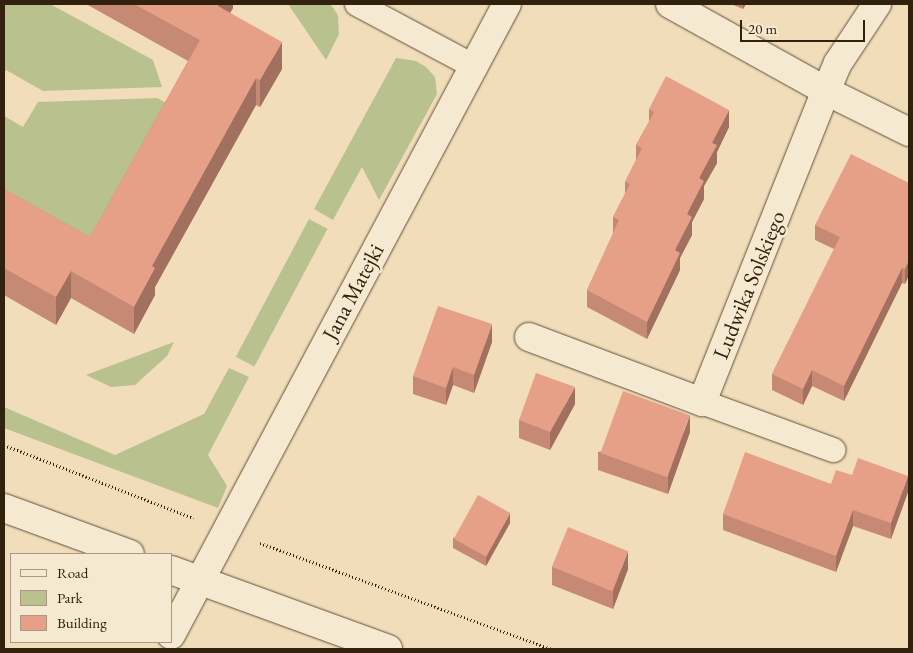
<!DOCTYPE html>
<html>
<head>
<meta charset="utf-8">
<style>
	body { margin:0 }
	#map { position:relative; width:913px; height:653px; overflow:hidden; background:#f1ddb9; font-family:"EB Garamond",serif }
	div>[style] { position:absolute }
	.green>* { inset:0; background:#b9c18f; transform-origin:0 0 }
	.path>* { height:3px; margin-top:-1.5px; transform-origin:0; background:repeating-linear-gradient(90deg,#31210d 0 1px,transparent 0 3.5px) }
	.roads { filter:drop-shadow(0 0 1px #615038) drop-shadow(0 0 1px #615038) }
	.service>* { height:24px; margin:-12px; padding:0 12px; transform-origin:12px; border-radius:12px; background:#f6e9d2 }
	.minor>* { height:28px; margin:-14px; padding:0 14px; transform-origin:14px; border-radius:14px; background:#f6e9d2 }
	.tertiary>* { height:28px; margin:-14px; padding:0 14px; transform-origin:14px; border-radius:14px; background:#f6e9d2 }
	.wall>* { inset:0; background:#c68a74 }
	.shaded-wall>* { inset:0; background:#a1705e }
	.building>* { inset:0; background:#e6a087; transform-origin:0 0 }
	span { translate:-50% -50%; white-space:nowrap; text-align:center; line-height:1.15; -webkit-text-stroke:5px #f6e9d2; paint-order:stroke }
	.street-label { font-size:22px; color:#31210d }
	.frame { position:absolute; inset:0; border:5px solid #31210d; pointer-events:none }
	.legend { position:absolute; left:10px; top:553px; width:162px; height:90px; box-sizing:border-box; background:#f6e9d2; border:1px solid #a79983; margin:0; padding:6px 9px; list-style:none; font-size:15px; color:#31210d }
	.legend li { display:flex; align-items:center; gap:10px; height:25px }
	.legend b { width:25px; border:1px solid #a79983 }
	.scale { position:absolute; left:740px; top:20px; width:125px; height:22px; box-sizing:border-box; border:2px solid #31210d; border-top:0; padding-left:6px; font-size:15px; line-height:18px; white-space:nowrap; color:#31210d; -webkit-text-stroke:4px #f6e9d2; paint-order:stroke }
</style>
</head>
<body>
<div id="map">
	<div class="green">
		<div style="clip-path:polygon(4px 4px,50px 4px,153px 60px,162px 87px,43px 91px,6px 70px,4px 73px)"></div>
		<div style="clip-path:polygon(288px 4px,330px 4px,334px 9px,338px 16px,339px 34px,326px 60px)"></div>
		<div style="clip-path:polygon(396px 58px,416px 61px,426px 67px,435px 77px,437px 94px,379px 200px,362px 167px,333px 220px,314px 209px)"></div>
		<div style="clip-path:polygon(157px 98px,176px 108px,89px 261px,4px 214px,4px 116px,23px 127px,38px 102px)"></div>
		<div style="left:309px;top:219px;width:21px;height:156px;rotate:28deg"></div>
		<div style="clip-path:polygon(174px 342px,167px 356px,135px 385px,111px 387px,86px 375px)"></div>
		<div style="clip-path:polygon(229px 368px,249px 377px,208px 455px,227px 486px,218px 508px,4px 428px,4px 407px,115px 455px,204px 414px)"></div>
	</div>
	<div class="path">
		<div style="left:4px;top:445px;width:203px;rotate:21.1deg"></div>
		<div style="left:260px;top:543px;width:310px;rotate:20deg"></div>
	</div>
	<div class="roads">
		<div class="service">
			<div style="left:357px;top:4px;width:134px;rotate:28.1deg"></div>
			<div style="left:702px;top:402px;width:140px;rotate:20.1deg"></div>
		</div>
		<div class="minor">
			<div style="left:670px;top:4px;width:179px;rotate:29.1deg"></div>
			<div style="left:826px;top:91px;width:93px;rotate:26.3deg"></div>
			<div style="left:529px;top:337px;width:185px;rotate:20.6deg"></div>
			<div style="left:702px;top:402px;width:335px;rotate:-68.3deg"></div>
			<div style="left:826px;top:91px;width:30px;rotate:-67deg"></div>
			<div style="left:838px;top:63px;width:71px;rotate:-56.5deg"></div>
			<div style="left:171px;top:635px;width:715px;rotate:-61.97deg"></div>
		</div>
		<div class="tertiary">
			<div style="left:4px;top:508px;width:134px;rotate:20.1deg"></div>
			<div style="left:171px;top:570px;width:231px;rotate:20deg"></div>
		</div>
	</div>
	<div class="wall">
		<div style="clip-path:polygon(86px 4px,233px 4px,233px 8px,230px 13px,282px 69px,260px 107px,256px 105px,155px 287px,155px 295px,134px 334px,71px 298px,56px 325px,4px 295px,4px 189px,90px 237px,188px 61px)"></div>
		<div style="clip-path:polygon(731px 4px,746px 4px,743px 9px)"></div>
		<div style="clip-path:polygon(909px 47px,909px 67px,908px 66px,908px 49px)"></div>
		<div style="clip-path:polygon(649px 109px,729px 127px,717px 152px,717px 163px,704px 186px,704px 199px,692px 222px,692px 235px,680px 258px,680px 270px,647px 339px,587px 307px,587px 290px,613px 234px,613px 217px,625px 194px,625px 182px,636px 160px,636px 145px,649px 122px)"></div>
		<div style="clip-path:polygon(909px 183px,909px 275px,905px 284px,902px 283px,844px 401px,812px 386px,803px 405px,772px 390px,772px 374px,834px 249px,815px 240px,815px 225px)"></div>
		<div style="clip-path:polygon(492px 342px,474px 393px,453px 385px,446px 405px,413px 394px,413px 376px)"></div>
		<div style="clip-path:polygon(575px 404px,550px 450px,519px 438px,519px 420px)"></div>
		<div style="clip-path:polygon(690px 432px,668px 494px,598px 470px,598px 452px)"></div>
		<div style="clip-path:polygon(852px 475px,908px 492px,891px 539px,853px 526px,836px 572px,723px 530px,723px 514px,831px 484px)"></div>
		<div style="clip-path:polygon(510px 523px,486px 566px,453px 548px,453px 538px)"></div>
		<div style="clip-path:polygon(552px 567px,628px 569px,613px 609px,552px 585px)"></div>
	</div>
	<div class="shaded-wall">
		<div style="clip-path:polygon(219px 4px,233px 4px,233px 8px,218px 33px,218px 6px)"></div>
		<div style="clip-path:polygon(743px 4px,746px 4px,743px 9px)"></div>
		<div style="clip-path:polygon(282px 42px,282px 69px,260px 107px,260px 80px)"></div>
		<div style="clip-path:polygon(256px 78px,256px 105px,155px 287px,155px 295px,134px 334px,134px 307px,152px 266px)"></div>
		<div style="clip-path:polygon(729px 110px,729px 127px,717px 152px,717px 163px,704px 186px,704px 199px,692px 222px,692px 235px,680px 258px,680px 270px,647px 339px,647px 322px,675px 250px,712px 143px)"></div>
		<div style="clip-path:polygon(909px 260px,909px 275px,905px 284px,905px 269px)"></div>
		<div style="clip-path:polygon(902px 268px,902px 283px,844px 401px,844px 386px)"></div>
		<div style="clip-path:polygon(71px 271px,71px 298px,56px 325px,56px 297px)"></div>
		<div style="clip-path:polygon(492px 324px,492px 342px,474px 393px,474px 375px)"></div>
		<div style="clip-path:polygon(453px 367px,453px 385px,446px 405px,446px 388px)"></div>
		<div style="clip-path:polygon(812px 370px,812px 386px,803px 405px,803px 389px)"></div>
		<div style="clip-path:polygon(575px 387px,575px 404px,550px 450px,550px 432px)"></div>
		<div style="clip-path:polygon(690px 415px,690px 432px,668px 494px,668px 476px)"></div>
		<div style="clip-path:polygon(908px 476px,908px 492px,891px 539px,891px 523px)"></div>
		<div style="clip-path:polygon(853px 510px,853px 526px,836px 572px,836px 556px)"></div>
		<div style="clip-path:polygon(510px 513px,510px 523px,486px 566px,486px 557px)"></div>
		<div style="clip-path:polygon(628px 551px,628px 569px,613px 609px,613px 591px)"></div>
	</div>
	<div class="building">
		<div style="clip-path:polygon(134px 4px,219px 4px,218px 6px,282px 42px,260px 80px,256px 78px,152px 266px,155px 268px,134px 307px,71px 271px,56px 297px,4px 268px,4px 189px,90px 237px,200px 40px)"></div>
		<div style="clip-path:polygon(666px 76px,729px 110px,712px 143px,717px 145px,699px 178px,704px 181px,687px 214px,692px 217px,675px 250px,680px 253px,647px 322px,587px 290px,619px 220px,613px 217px,630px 184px,625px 182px,642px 148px,636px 145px,654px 112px,649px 109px)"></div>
		<div style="clip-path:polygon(851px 154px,909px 183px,909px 260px,905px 269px,902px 268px,844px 386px,812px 370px,803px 389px,772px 374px,840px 237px,815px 225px)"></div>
		<div style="clip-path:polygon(438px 306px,492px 324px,474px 375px,453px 367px,446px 388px,413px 376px)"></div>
		<div style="clip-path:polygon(536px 373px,575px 387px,550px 432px,519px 420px)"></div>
		<div style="left:623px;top:391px;width:71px;height:66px;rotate:20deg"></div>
		<div style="clip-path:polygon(745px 452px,831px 484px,836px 470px,852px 475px,858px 458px,908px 476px,891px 523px,853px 510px,836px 556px,723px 514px)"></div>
		<div style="left:478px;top:495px;width:37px;height:50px;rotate:29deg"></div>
		<div style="left:568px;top:527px;width:65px;height:43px;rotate:22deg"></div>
	</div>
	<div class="street-label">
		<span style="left:749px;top:285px;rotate:-68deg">Ludwika Solskiego</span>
		<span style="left:353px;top:292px;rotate:-62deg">Jana Matejki</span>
	</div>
	<div class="frame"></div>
	<ul class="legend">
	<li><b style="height:6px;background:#f6e9d2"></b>Road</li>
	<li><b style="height:14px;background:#b9c18f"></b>Park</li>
	<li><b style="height:14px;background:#e6a087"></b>Building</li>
	</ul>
	<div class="scale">20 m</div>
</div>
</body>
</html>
